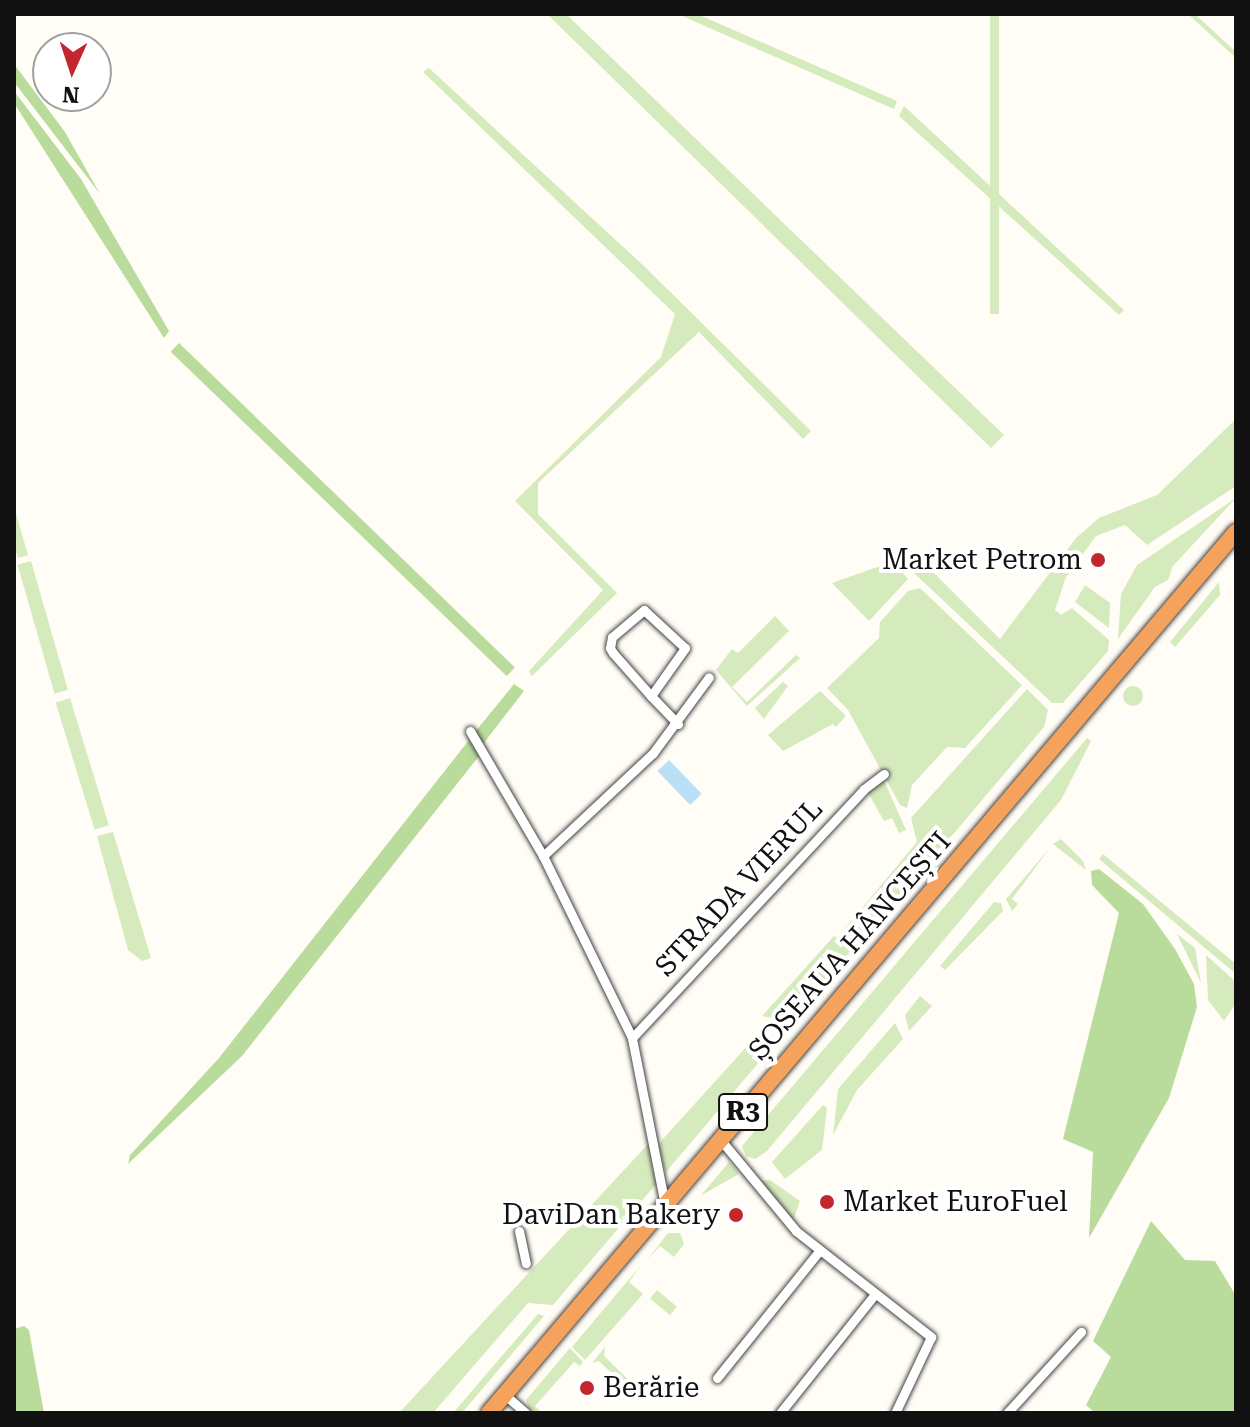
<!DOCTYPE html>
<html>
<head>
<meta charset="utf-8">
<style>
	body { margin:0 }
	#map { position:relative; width:1250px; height:1427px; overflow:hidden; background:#fffdf5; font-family:"Roboto Serif",serif }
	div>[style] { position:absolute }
	.green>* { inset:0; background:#d5ebbd; transform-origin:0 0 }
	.round { border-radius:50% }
	.forest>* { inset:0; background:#b9dc9c; transform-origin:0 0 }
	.water>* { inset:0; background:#b9e0f7; transform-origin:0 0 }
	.roads { filter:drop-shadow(0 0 2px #444) drop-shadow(0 0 2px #444) }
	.street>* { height:9px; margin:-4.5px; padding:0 4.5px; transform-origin:4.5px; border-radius:4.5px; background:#fff }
	.highway>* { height:16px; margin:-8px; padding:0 8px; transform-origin:8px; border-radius:8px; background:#f5a25d }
	.dots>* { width:22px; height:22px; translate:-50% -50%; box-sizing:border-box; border:4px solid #fff; border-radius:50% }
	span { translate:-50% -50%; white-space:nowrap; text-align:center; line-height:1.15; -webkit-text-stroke:8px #fff; paint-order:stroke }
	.shield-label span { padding:2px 6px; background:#fff; border:2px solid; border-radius:6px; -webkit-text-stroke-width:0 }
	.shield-label { font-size:26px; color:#111; font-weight:700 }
	.poi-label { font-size:28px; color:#111 }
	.right { translate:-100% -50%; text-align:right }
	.left { translate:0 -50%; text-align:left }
	.street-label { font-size:28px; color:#111 }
	.frame { position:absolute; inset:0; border:16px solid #111; pointer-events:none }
	.north { position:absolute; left:32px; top:32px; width:80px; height:80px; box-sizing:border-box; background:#fff; border:2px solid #a0a0a0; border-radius:50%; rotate:183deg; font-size:22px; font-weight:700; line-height:32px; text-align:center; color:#111 }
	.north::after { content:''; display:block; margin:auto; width:28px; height:36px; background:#c4262e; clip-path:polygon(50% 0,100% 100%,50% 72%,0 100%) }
</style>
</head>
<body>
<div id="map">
	<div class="green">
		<div style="clip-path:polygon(547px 14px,566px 14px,1004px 435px,991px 448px)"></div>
		<div style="clip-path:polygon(697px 14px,897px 101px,894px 109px,680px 15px)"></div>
		<div style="left:990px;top:14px;width:9px;height:300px"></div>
		<div style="clip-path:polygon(1188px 14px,1195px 14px,1236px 52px,1236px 58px)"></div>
		<div style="clip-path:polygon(429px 68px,645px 267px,811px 431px,803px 439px,699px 332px,538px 483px,538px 514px,617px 593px,532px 676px,529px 671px,603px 590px,515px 501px,661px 357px,675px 314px,423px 72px)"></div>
		<div style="clip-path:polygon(904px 106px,1124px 310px,1119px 315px,899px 116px)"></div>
		<div style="clip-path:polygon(1236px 419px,1236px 486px,1147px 545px,1125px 525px,1096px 536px,1066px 577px,1055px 610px,1061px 615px,1072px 608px,1109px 640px,1108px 651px,1063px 703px,1052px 703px,914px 573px,916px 555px,1000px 639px,1076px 538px,1099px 518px,1157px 495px)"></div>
		<div style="clip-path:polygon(1236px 498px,1173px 566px,1168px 580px,1155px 587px,1118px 639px,1121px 594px,1137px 565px)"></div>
		<div style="clip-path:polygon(14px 507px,28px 555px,18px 558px,14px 544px)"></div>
		<div style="left:31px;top:561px;width:134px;height:14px;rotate:74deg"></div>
		<div style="clip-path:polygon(883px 565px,896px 565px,908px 579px,869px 621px,832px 583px)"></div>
		<div style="clip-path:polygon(1219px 582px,1220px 595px,1175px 647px,1170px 642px)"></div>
		<div style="clip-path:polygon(1085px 585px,1110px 603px,1109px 628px,1075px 602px)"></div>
		<div style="clip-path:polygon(920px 588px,1022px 685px,965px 748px,947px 747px,912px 785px,907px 808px,900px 805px,848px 710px,827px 688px,879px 638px,880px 622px,908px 591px)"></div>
		<div style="clip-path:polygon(775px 616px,789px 631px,732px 687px,747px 702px,796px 655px,800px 658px,747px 706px,716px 670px,732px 649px,738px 653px)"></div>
		<div style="clip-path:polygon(783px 682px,788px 686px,764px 719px,755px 708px)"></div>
		<div class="round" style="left:1123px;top:686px;width:20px;height:20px"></div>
		<div style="clip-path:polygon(1027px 689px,1048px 710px,1044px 727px,794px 1022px,762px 1016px,834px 936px,837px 938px,917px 842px,911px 818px)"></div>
		<div style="clip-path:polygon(820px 691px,846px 716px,836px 727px,833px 724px,783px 751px,768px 735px)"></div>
		<div style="left:70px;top:698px;width:133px;height:15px;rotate:73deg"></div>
		<div style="clip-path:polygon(1087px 738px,1091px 741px,1061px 800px,767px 1151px,755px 1159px,746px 1156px,742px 1146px)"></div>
		<div style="clip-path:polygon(883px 778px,906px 830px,899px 833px,892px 818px,884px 821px,867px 791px)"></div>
		<div style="clip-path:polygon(113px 832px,151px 958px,142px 961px,128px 950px,97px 836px)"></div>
		<div style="clip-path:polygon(1061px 839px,1083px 861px,1086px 870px,1053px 844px)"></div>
		<div style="clip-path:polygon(1050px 848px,1012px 899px,1018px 904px,1012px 911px,1006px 899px)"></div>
		<div style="clip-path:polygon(1103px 854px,1236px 964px,1236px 974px,1099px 859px)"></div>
		<div style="clip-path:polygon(994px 902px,1001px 903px,1003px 911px,945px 970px,940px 966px)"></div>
		<div style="clip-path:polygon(1177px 934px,1195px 948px,1201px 983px)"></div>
		<div style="clip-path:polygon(1206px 955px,1236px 982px,1236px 1003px,1224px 1021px,1208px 1000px)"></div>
		<div style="clip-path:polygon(920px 996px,932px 1006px,909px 1031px,905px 1015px)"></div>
		<div style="clip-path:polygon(895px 1023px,903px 1039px,857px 1090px,833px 1135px,838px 1089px)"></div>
		<div style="clip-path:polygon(759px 1033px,777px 1041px,666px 1172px,657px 1148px,662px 1140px)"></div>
		<div style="clip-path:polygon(823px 1105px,827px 1108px,822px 1150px,785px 1179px,772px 1162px)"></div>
		<div style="clip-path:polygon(649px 1143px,657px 1183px,553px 1305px,528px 1303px,433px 1413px,399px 1413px)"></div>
		<div style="clip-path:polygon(729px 1162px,739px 1174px,702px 1195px,702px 1194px)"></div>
		<div style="clip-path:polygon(770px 1180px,800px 1201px,793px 1221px,760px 1181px)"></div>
		<div style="clip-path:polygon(668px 1233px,680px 1233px,684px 1244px,674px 1257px,660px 1246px,647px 1260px)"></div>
		<div style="clip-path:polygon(641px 1265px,629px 1282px,643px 1294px,585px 1360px,572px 1347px)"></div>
		<div style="left:657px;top:1290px;width:26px;height:11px;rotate:40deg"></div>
		<div style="clip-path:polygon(538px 1314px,544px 1316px,462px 1413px,453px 1413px)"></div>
		<div style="clip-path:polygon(605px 1347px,604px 1356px,637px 1388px,632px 1393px,599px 1361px,592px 1363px)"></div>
		<div style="clip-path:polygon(570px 1348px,583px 1362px,580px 1366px,574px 1362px,535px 1406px,541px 1412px,531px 1413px,526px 1400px)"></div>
	</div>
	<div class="forest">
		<div style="clip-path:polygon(14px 64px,65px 132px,100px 194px,14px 82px)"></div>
		<div style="clip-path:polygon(14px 91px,81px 179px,169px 331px,164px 338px,14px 103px)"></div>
		<div style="left:179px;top:343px;width:467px;height:12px;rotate:44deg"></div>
		<div style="clip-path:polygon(514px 684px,524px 691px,483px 744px,475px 732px)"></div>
		<div style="clip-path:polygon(469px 740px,479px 756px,242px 1056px,128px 1164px,130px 1155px,219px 1058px)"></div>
		<div style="clip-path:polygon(1099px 869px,1143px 904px,1175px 949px,1194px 984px,1197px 1007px,1169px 1098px,1089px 1238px,1093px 1152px,1063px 1139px,1119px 913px,1092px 885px,1091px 871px)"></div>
		<div style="clip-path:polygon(1151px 1221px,1185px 1260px,1215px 1261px,1236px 1296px,1236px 1413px,1095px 1413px,1086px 1405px,1111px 1357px,1093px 1341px)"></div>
		<div style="clip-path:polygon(24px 1326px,29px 1330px,44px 1413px,14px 1413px,14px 1329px)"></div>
	</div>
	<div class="water">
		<div style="left:669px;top:760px;width:47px;height:16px;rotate:46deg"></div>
	</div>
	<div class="roads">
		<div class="street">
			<div style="left:651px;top:696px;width:59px;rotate:-54.7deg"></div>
			<div style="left:685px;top:648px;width:56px;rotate:-137.2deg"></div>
			<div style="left:644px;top:610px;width:42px;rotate:139.8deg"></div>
			<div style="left:612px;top:637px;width:11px;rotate:100deg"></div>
			<div style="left:610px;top:648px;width:6px;rotate:59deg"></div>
			<div style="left:613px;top:653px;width:57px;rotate:48.5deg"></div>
			<div style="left:651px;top:696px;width:39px;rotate:46deg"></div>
			<div style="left:470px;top:731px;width:145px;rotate:59.7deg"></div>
			<div style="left:543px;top:856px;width:203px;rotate:63.9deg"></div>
			<div style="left:543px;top:856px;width:151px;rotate:-43.1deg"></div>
			<div style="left:653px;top:753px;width:94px;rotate:-53.6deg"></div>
			<div style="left:720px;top:1139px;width:119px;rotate:50.4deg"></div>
			<div style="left:796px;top:1231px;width:172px;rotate:38.1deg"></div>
			<div style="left:931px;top:1337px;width:84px;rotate:115.3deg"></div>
			<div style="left:665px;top:1205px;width:170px;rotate:-101.2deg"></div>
			<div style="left:632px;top:1038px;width:340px;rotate:-47deg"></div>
			<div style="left:864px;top:789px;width:25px;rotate:-37deg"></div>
			<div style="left:519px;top:1231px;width:33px;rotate:78deg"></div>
			<div style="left:717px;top:1378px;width:163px;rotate:-51.2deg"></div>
			<div style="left:504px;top:1394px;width:29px;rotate:41deg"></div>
			<div style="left:780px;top:1413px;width:152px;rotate:-51.4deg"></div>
			<div style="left:1007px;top:1413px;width:110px;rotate:-47.6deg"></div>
		</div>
		<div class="highway">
			<div style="left:489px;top:1413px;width:1155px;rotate:-49.71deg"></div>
		</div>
	</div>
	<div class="dots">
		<div style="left:1098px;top:560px;background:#c4262e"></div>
		<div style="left:827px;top:1202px;background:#c4262e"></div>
		<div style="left:736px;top:1215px;background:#c4262e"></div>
		<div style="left:587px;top:1388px;background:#c4262e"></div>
	</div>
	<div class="shield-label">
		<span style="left:743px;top:1112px">R3</span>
	</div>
	<div class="poi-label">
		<span class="right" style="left:1082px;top:560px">Market Petrom</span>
		<span class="left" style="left:843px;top:1202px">Market EuroFuel</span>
		<span class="right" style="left:720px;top:1215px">DaviDan Bakery</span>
		<span class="left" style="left:603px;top:1388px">Berărie</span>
	</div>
	<div class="street-label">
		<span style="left:739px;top:888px;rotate:-47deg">STRADA VIERUL</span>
		<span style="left:850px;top:946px;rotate:-49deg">ȘOSEAUA HÂNCEȘTI</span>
	</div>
	<div class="frame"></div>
	<div class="north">N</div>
</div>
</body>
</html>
